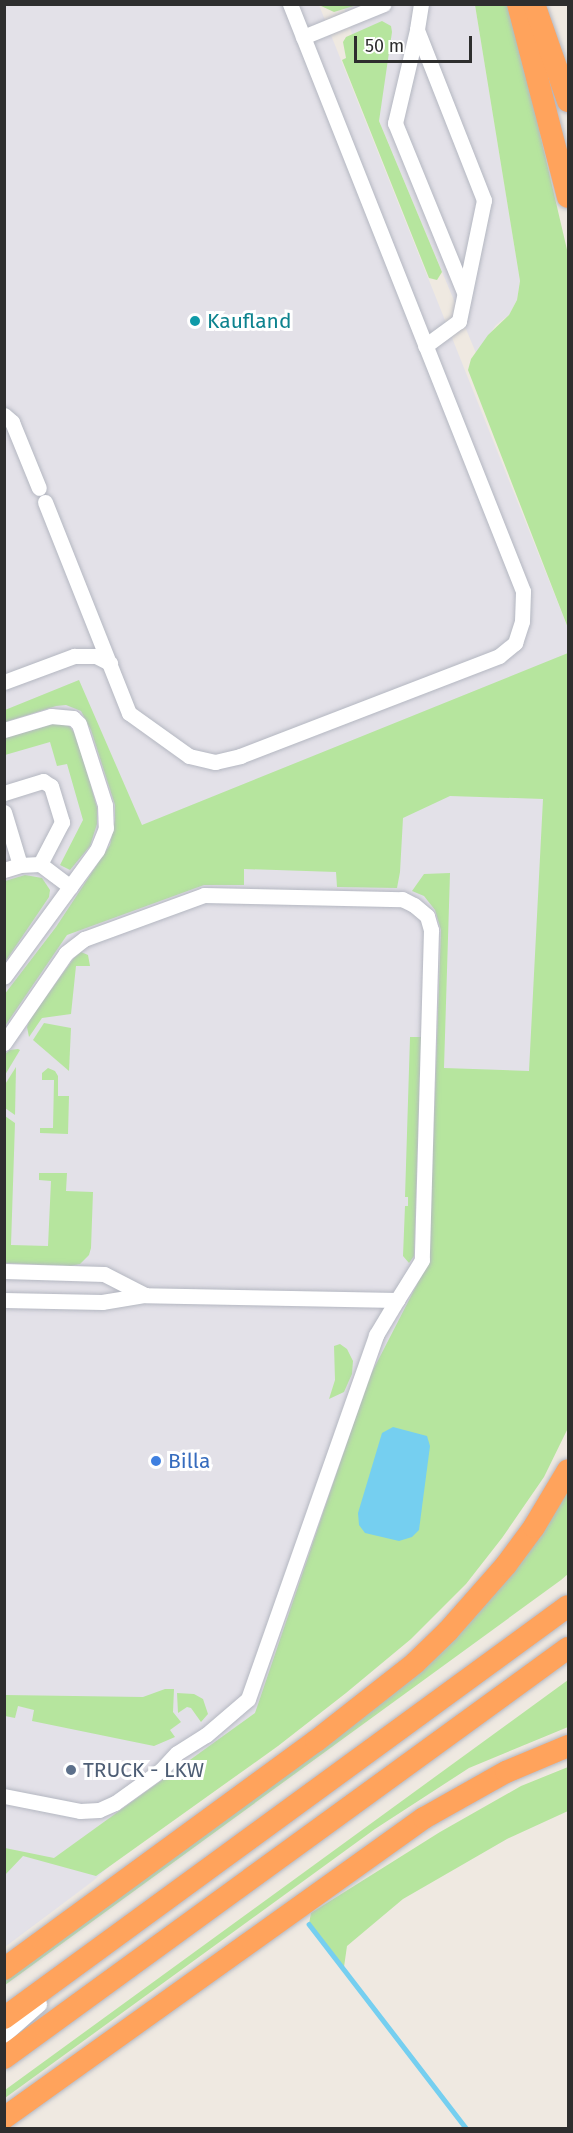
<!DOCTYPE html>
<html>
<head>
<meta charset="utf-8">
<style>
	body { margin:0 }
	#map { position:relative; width:573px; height:2133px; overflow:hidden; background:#efe9e1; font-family:"Fira Sans",sans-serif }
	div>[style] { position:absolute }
	.industrial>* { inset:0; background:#e3e1e8 }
	.green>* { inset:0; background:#b6e59e }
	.water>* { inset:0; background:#75cff0 }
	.stream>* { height:4.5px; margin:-2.25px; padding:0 2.25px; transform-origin:2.25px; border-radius:2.25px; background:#75cff0 }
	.roads { filter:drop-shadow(0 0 2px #b4b7c1) drop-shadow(0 0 2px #b4b7c1) }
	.minor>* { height:15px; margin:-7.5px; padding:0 7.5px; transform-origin:7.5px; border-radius:7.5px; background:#fff }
	.highway>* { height:22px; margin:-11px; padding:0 11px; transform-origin:11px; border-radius:11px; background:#ffa35c }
	.dots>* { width:16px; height:16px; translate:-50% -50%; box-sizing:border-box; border:3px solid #fff; border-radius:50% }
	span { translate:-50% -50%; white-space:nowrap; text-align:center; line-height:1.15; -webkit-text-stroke:6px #fff; paint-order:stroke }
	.culture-label { font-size:21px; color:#0d838f }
	.left { translate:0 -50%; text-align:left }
	.shop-label { font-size:21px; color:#366cbe }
	.service-label { font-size:21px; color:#4e5e75 }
	.frame { position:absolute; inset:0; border:6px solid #2e2e2e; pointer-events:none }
	.scale { position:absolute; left:354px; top:36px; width:118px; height:27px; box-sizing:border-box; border:3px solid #2e2e2e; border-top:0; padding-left:8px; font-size:18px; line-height:21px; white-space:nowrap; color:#2e2e2e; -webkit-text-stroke:4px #fff; paint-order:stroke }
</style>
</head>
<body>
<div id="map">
	<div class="industrial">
		<div style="clip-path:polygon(5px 5px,319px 5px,568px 628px,568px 692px,538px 1078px,269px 1723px,93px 1881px,5px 1947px)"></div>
		<div style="clip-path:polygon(343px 5px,475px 5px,520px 281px,517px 300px,509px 315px,496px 325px,476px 353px,379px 121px)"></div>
	</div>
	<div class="green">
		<div style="clip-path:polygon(319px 5px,357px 5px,334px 12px)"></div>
		<div style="clip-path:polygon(475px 5px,510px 5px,568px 254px,568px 628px,468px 370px,471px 359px,488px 335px,509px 315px,517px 300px,520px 281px)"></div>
		<div style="clip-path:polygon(382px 21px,391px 26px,392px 32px,379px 121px,442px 272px,437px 280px,429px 278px,342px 60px,346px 58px,343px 42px,346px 37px)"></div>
		<div style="clip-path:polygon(568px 653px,568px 1428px,544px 1477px,502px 1538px,466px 1584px,411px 1639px,346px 1693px,278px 1746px,96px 1876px,23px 1856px,5px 1875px,5px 1848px,54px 1858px,255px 1713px,369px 1378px,429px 1261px,441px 930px,435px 910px,424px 896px,412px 891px,424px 874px,450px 873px,444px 1068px,529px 1071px,543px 799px,450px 796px,403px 818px,400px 872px,397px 888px,337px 887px,336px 872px,244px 869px,244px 885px,204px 885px,67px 935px,5px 1026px,4px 995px,56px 927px,110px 845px,115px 820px,115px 805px,91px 730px,81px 711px,66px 705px,56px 706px,5px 722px,5px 710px,79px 680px,142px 825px)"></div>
		<div style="clip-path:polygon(56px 723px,69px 726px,77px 736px,97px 808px,97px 824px,90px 846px,70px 870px,60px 865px,83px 820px,67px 764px,57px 766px,50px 742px,5px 755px,5px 738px)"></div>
		<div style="clip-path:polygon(25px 875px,42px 878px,50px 890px,49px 897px,5px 962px,5px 881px)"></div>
		<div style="clip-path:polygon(81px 952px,88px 955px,90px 966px,76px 966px,71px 1014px,42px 1018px,29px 1037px,27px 1027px,30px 1019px,74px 958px)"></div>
		<div style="clip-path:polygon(44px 1023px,71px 1028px,69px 1071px,33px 1040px)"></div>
		<div style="clip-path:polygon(410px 1037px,421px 1037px,414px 1256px,409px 1263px,403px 1256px,405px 1206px,408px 1206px,408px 1197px,405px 1197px)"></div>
		<div style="clip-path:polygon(18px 1049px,20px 1050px,5px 1075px,5px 1054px,10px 1050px)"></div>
		<div style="clip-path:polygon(16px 1067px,15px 1115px,5px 1108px,4px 1086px)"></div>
		<div style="clip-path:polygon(48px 1068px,55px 1071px,58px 1076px,58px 1096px,69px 1096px,68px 1134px,40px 1133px,40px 1128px,53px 1128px,54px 1080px,42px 1080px,42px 1073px)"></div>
		<div style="clip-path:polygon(5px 1116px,15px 1123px,11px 1245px,48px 1246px,51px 1181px,39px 1180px,39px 1173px,67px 1173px,66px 1191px,93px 1192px,91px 1248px,89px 1255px,80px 1264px,70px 1266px,5px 1263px)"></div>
		<div style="clip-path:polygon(340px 1344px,347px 1349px,353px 1361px,352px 1374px,344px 1392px,329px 1399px,335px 1380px,334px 1346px)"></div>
		<div style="clip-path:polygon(568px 1483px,568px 1574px,561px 1580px,5px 1985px,4px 1977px,338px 1735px)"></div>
		<div style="clip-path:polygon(568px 1680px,568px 1727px,469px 1768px,375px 1829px,5px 2098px,5px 2090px)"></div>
		<div style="clip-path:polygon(165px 1689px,174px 1689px,173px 1712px,181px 1722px,170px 1730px,175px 1737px,154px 1746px,32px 1721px,34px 1710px,18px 1706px,15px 1718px,5px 1716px,5px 1695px,143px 1697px)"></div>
		<div style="clip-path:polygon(177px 1693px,194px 1694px,203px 1699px,208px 1714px,201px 1722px,191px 1708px,187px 1707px,178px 1713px)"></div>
		<div style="clip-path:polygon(568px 1767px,568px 1811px,507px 1839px,403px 1899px,347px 1946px,344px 1967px,309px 1924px,311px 1913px,440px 1832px,521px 1786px)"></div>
	</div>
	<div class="water">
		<div style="clip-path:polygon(393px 1427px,427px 1436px,430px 1446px,419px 1530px,412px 1537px,399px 1541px,365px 1533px,359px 1525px,358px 1513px,382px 1433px)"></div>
	</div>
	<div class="stream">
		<div style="left:309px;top:1924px;width:257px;rotate:52.4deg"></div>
	</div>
	<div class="roads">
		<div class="minor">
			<div style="left:421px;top:4px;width:26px;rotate:99deg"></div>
			<div style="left:417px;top:30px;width:183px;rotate:68.5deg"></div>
			<div style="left:484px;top:200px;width:124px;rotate:101.7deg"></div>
			<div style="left:459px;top:321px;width:42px;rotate:143.7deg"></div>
			<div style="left:417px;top:30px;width:96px;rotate:103.3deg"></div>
			<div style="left:395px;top:123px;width:183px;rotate:67.8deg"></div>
			<div style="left:303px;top:37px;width:87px;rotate:-22.2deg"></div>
			<div style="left:4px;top:415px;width:11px;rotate:41deg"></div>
			<div style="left:12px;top:422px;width:71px;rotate:67.8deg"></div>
			<div style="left:45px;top:502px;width:227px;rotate:68.3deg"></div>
			<div style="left:129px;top:713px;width:74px;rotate:35.6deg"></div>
			<div style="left:189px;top:756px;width:27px;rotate:13deg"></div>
			<div style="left:215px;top:762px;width:26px;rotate:-13deg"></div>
			<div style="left:240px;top:756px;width:278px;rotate:-21.1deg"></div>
			<div style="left:499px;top:656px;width:21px;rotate:-39deg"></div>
			<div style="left:515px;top:643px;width:23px;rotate:-72deg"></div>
			<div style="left:522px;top:621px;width:30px;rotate:-88deg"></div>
			<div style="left:523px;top:591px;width:632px;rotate:-111.65deg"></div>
			<div style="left:4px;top:682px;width:75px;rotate:-20.4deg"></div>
			<div style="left:74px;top:656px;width:22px"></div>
			<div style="left:96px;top:656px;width:16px;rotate:27deg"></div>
			<div style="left:4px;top:730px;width:49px;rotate:-16.6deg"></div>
			<div style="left:51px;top:716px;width:22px;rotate:5deg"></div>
			<div style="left:73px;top:718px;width:8px;rotate:45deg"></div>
			<div style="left:79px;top:724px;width:85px;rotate:72.2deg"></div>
			<div style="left:105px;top:805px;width:23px;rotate:88deg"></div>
			<div style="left:106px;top:828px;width:24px;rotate:112deg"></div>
			<div style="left:97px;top:850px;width:157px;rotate:126.2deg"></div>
			<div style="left:4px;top:793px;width:41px;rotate:-17.1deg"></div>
			<div style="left:43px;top:781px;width:9px;rotate:32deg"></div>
			<div style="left:51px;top:786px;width:38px;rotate:73deg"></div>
			<div style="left:62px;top:822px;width:47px;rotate:117.6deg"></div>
			<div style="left:4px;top:812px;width:55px;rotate:73.2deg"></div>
			<div style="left:4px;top:870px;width:17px;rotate:-17deg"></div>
			<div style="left:20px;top:865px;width:20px;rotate:-3deg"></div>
			<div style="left:40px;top:864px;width:38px;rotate:37deg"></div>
			<div style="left:4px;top:1043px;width:109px;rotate:-55.4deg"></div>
			<div style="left:66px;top:953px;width:23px;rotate:-38deg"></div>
			<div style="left:84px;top:939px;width:128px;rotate:-20.1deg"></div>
			<div style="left:204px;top:895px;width:198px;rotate:1.2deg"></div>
			<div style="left:402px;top:899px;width:13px;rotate:27deg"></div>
			<div style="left:414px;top:905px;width:17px;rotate:40deg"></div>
			<div style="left:427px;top:916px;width:15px;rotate:74deg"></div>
			<div style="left:431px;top:930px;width:330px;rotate:91.6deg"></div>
			<div style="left:422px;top:1260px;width:47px;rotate:122deg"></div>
			<div style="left:397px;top:1300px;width:252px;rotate:-178.9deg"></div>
			<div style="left:145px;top:1295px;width:46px;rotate:-152.9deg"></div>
			<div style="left:104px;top:1274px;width:100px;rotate:-178.3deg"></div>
			<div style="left:4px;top:1300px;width:98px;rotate:1.2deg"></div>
			<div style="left:102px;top:1302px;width:44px;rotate:-9.2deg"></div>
			<div style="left:4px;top:1796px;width:77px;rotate:11.2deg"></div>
			<div style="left:80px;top:1811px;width:19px;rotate:-3deg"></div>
			<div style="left:99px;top:1810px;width:17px;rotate:-24deg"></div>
			<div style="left:115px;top:1803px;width:57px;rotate:-35.7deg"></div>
			<div style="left:161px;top:1770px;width:23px;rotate:-47deg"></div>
			<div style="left:177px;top:1753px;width:34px;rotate:-32deg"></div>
			<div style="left:206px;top:1735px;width:55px;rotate:-40.6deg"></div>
			<div style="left:248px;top:1699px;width:386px;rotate:-70.6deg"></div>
			<div style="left:376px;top:1335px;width:41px;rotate:-59deg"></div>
			<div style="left:4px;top:2035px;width:47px;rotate:-41.5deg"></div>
		</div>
		<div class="highway">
			<div style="left:518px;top:4px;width:199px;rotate:75.5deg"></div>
			<div style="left:534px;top:4px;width:103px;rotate:70.7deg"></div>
			<div style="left:4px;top:1969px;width:386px;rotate:-36.2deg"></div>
			<div style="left:316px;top:1741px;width:126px;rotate:-38.2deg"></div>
			<div style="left:415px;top:1663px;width:46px;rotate:-44.1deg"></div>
			<div style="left:448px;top:1631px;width:88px;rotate:-48.7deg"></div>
			<div style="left:506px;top:1565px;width:47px;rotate:-53.6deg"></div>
			<div style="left:534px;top:1527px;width:66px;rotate:-59.2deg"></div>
			<div style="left:4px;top:2018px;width:698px;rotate:-36.15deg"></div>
			<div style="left:4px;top:2058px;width:697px;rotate:-36.02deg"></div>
			<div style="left:4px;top:2118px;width:516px;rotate:-35.54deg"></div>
			<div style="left:424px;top:1818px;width:94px;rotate:-29.3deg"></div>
			<div style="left:506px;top:1772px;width:67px;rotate:-22.8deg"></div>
		</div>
	</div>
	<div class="dots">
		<div style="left:195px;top:321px;background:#0f9aa8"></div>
		<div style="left:156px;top:1461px;background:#3f7fe0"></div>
		<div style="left:71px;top:1770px;background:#5c6f8a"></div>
	</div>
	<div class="culture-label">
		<span class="left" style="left:207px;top:321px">Kaufland</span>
	</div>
	<div class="shop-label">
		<span class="left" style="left:168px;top:1461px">Billa</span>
	</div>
	<div class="service-label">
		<span class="left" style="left:83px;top:1770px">TRUCK - LKW</span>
	</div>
	<div class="frame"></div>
	<div class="scale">50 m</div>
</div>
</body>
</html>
